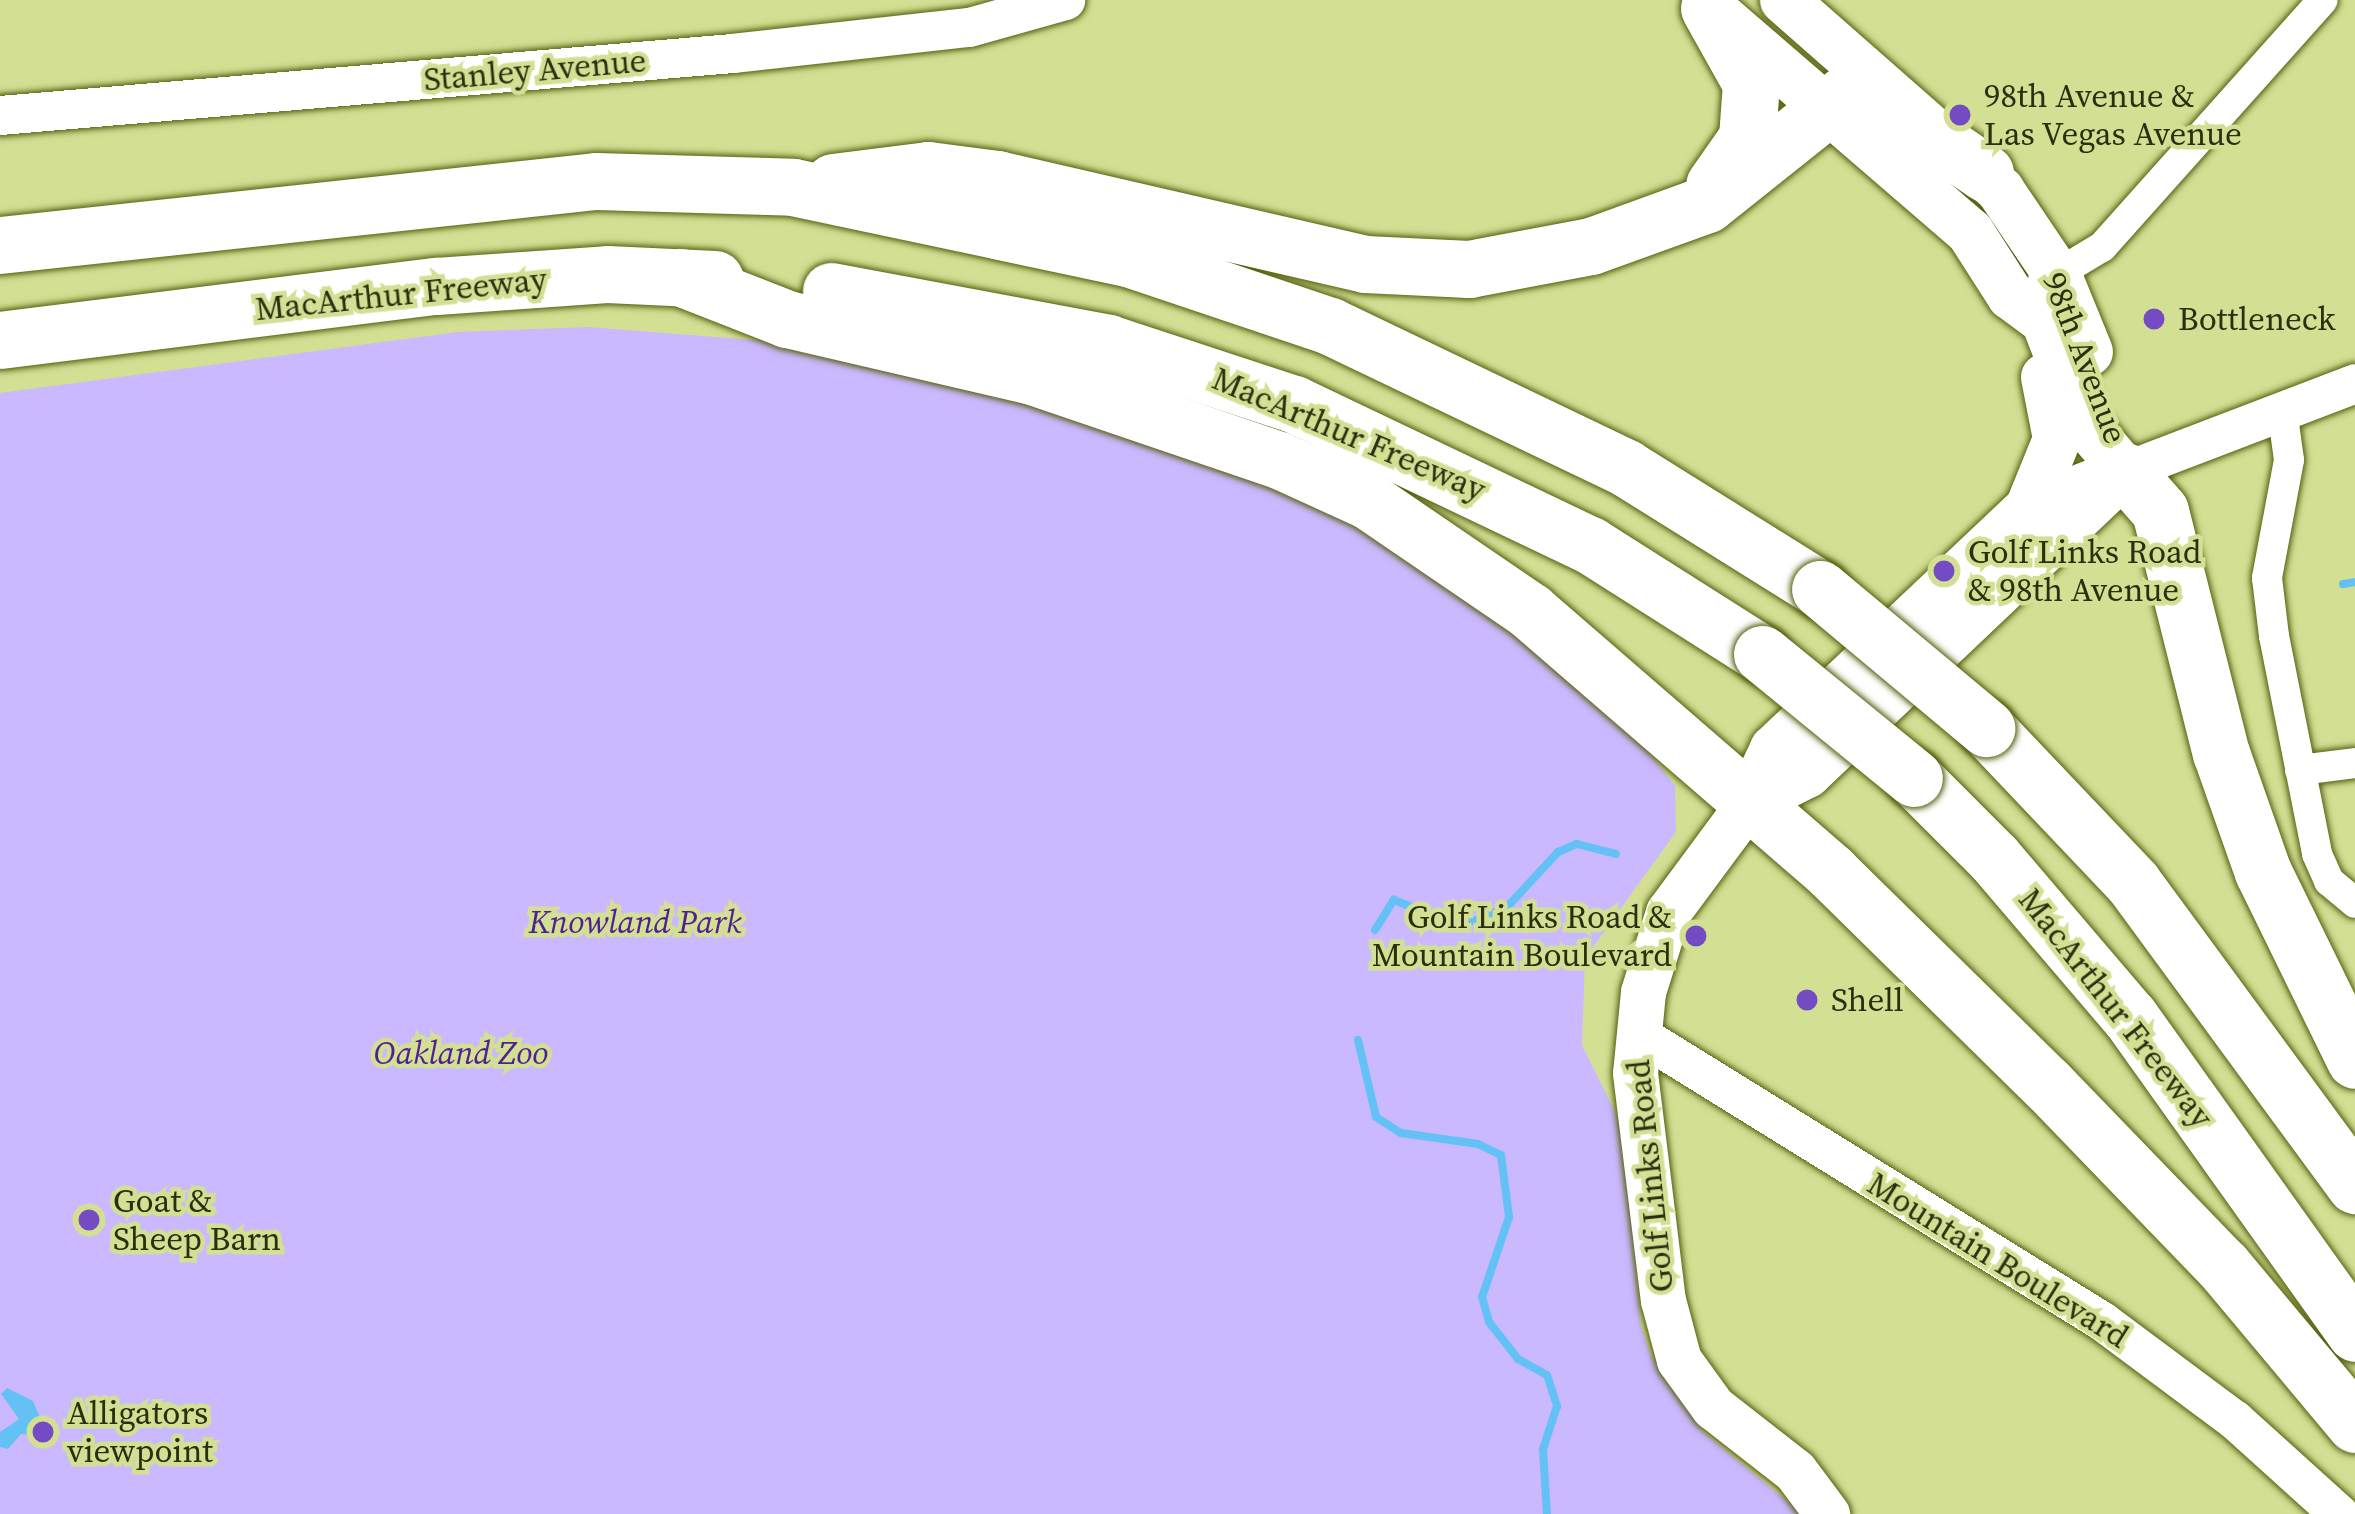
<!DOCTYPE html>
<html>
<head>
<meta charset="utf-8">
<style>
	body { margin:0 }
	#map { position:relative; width:2355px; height:1514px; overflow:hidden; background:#d3df93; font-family:"Source Serif 4",serif }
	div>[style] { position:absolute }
	.green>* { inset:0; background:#cab9fe }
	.water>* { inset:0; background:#64c1f5 }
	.stream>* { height:8px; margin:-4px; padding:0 4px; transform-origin:4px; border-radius:4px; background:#64c1f5 }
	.roads { filter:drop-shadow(0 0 3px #575f0e) drop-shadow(0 0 3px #575f0e) }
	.minor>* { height:30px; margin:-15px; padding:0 15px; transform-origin:15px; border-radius:15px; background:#fff }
	.tertiary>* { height:39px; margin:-19.5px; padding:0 19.5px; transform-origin:19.5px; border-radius:19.5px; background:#fff }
	.secondary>* { height:45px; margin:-22.5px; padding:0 22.5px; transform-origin:22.5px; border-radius:22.5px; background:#fff }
	.primary>* { height:48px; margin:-24px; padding:0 24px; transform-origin:24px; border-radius:24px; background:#fff }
	.motorway>* { height:57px; margin:-28.5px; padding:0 28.5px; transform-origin:28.5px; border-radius:28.5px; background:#fff }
	.bridges { filter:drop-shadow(0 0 3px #575f0e) drop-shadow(0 0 3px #575f0e) }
	.motorway-bridge>* { height:57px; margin:-28.5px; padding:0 28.5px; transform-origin:28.5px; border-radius:28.5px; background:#fff }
	.dots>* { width:33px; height:33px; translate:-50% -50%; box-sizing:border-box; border:6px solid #d3df93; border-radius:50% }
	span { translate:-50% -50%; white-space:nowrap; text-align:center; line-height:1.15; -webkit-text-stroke:9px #d3df93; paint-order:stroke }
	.street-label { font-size:33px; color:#2b2f10 }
	.poi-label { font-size:33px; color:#2b2f10 }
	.left { translate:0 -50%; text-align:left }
	.right { translate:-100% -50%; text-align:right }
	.park-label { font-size:33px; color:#4f1f94; font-style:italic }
</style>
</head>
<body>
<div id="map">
	<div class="green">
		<div style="clip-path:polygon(588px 327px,792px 343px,933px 369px,1330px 506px,1505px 626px,1642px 743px,1675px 786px,1676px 832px,1585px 958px,1582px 1045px,1624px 1130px,1641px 1326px,1651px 1355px,1702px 1431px,1803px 1514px,0 1514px,0 393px,458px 332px)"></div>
	</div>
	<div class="water">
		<div style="clip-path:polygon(7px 1388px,33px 1401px,41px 1420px,34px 1435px,21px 1434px,8px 1449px,0 1447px,0 1432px,19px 1419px,1px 1394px)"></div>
	</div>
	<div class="stream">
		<div style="left:2343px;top:584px;width:12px;rotate:-9deg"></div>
		<div style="left:1375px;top:930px;width:36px;rotate:-58deg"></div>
		<div style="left:1394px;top:900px;width:64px;rotate:22.1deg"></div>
		<div style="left:1453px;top:924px;width:26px;rotate:-9deg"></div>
		<div style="left:1479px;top:920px;width:32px;rotate:-26deg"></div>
		<div style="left:1508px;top:906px;width:74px;rotate:-47.2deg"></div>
		<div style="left:1558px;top:852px;width:21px;rotate:-23deg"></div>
		<div style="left:1577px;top:844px;width:40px;rotate:14.4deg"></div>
		<div style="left:1358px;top:1040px;width:79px;rotate:76.8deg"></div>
		<div style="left:1376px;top:1117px;width:30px;rotate:33deg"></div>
		<div style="left:1401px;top:1133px;width:78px;rotate:8.1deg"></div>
		<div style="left:1478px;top:1144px;width:25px;rotate:26deg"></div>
		<div style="left:1501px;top:1155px;width:63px;rotate:82.6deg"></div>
		<div style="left:1509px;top:1217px;width:84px;rotate:108.6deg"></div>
		<div style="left:1482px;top:1297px;width:26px;rotate:74deg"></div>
		<div style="left:1489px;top:1322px;width:47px;rotate:51.9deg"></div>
		<div style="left:1518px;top:1359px;width:33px;rotate:29deg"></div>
		<div style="left:1547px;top:1375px;width:33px;rotate:72deg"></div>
		<div style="left:1557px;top:1406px;width:45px;rotate:108deg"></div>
		<div style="left:1543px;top:1449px;width:65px;rotate:86.5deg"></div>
	</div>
	<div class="roads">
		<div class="minor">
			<div style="left:2042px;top:283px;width:70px;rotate:-31deg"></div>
			<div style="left:2102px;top:247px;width:331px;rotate:-48.2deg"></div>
			<div style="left:2282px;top:409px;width:51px;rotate:82.2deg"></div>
			<div style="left:2289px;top:460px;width:120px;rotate:100.6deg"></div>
			<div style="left:2267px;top:578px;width:58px;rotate:83.1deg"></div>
			<div style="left:2274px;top:636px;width:222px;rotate:78.8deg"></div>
			<div style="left:2317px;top:854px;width:30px;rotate:66deg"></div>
			<div style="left:2329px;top:881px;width:34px;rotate:40deg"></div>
			<div style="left:2300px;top:770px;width:55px;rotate:-7.3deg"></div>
		</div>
		<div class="tertiary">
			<div style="left:0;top:115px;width:735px;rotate:-4.84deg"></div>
			<div style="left:732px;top:53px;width:238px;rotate:-6.3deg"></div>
			<div style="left:969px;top:27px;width:100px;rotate:-15.7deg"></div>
			<div style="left:2125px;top:471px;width:246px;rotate:-20.9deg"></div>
			<div style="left:1637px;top:1033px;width:547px;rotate:31.77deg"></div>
			<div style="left:2102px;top:1321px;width:166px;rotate:36.7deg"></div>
			<div style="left:2235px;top:1420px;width:140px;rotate:42.1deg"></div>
		</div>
		<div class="secondary">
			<div style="left:1748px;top:804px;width:134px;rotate:126.5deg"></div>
			<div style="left:1668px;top:912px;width:84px;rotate:107.4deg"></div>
			<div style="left:1643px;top:992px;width:81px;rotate:95.6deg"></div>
			<div style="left:1635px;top:1073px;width:229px;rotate:83deg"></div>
			<div style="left:1663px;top:1300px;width:62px;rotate:75.1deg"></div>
			<div style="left:1679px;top:1360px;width:58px;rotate:54.1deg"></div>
			<div style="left:1713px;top:1407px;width:104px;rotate:38deg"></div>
			<div style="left:1795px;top:1471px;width:54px;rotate:53.3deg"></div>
		</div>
		<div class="primary">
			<div style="left:1784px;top:0;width:288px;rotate:41.3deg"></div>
			<div style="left:2000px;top:190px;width:104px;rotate:56deg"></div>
			<div style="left:2058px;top:276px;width:82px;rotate:67.8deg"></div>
			<div style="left:1722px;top:18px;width:328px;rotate:40.8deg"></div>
			<div style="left:1970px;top:232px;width:76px;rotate:57.4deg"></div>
			<div style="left:2011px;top:296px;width:42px;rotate:36.3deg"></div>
			<div style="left:2045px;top:321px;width:110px;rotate:68.8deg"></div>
			<div style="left:2085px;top:424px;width:62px;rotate:49.6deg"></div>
			<div style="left:2029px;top:508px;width:74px;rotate:-67.9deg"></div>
			<div style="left:2057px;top:439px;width:63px;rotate:-101deg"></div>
			<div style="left:1748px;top:804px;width:61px;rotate:-64.7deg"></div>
			<div style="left:1774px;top:749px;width:351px;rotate:-43.4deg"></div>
			<div style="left:2029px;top:508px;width:103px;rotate:-21.1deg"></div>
			<div style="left:1748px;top:804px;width:66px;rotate:-27deg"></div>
			<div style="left:1807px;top:774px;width:429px;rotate:-43.5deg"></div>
		</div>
		<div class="motorway">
			<div style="left:1709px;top:8px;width:86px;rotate:60.8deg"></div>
			<div style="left:1751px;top:83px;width:55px;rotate:94.2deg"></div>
			<div style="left:1747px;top:138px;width:57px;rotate:125.1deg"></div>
			<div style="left:833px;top:182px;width:96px;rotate:-7.2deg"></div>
			<div style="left:928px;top:170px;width:70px;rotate:7.4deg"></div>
			<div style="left:997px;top:179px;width:378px;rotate:13deg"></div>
			<div style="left:1365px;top:264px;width:104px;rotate:2.8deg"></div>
			<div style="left:1469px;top:269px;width:124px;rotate:-10.7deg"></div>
			<div style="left:1591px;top:246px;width:123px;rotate:-19.9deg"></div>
			<div style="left:1707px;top:204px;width:176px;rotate:-38.6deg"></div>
			<div style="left:1845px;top:94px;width:40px;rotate:13deg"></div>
			<div style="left:1884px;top:103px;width:123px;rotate:34.7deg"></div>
			<div style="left:0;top:245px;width:599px;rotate:-6.13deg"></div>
			<div style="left:596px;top:181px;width:197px;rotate:1.7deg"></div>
			<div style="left:793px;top:187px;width:342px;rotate:12deg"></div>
			<div style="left:1128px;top:258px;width:213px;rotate:18.6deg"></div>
			<div style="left:1330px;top:326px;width:328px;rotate:25.6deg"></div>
			<div style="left:1626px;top:468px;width:229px;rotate:32deg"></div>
			<div style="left:680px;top:277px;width:115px;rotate:21.4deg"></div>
			<div style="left:787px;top:319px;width:252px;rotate:13.1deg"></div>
			<div style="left:1032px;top:376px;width:261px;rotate:18.8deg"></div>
			<div style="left:1279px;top:460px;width:99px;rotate:24.5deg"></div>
			<div style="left:1369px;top:501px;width:195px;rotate:34.3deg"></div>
			<div style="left:1530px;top:611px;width:398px;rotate:40.9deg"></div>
			<div style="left:1831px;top:872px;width:303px;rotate:44.5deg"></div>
			<div style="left:2047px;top:1084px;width:253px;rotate:46deg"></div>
			<div style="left:2223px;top:1266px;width:206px;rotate:50.1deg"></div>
			<div style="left:831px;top:291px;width:282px;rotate:10.6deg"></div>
			<div style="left:1108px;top:343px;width:196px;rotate:18.2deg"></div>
			<div style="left:1294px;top:404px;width:328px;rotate:25.5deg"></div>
			<div style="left:1590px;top:545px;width:204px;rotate:32.4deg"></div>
			<div style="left:0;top:340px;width:439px;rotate:-7.1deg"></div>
			<div style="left:436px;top:286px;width:171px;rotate:-4deg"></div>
			<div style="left:607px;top:274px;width:108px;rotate:2.7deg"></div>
			<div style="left:2125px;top:471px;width:53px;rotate:48.8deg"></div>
			<div style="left:2160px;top:511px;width:250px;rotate:75.9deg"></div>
			<div style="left:2221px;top:753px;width:126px;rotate:70.6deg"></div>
			<div style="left:2263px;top:872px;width:209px;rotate:63.9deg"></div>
			<div style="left:1986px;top:728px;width:214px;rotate:46.5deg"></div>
			<div style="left:2133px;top:883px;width:375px;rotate:53.7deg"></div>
			<div style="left:1914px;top:778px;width:113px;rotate:45deg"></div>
			<div style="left:1994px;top:858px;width:209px;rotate:49.5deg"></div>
			<div style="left:2130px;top:1017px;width:388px;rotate:54.5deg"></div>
		</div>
	</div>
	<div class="bridges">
		<div class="motorway-bridge">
			<div style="left:1820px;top:589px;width:217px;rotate:39.9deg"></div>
			<div style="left:1762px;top:654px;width:196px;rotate:39.2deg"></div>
		</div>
	</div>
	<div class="dots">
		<div style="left:1960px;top:115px;background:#754bc4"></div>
		<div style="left:2154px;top:319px;background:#754bc4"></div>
		<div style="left:1944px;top:571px;background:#754bc4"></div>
		<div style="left:1696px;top:936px;background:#754bc4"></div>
		<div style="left:1807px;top:1000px;background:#754bc4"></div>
		<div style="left:89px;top:1220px;background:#754bc4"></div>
		<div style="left:43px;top:1432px;background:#754bc4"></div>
	</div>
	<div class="street-label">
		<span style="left:535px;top:70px;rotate:-5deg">Stanley Avenue</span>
		<span style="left:401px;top:294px;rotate:-6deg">MacArthur Freeway</span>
		<span style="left:2085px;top:358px;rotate:69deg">98th Avenue</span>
		<span style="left:1349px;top:434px;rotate:23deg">MacArthur Freeway</span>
		<span style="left:2116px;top:1008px;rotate:52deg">MacArthur Freeway</span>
		<span style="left:1650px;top:1176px;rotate:-96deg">Golf Links Road</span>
		<span style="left:1998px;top:1260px;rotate:32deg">Mountain Boulevard</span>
	</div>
	<div class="poi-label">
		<span class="left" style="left:1984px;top:115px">98th Avenue &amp;<br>Las Vegas Avenue</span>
		<span class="left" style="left:2178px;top:319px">Bottleneck</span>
		<span class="left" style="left:1968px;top:571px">Golf Links Road<br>&amp; 98th Avenue</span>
		<span class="right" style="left:1672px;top:936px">Golf Links Road &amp;<br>Mountain Boulevard</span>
		<span class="left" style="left:1831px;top:1000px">Shell</span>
		<span class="left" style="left:113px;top:1220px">Goat &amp;<br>Sheep Barn</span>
		<span class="left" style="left:67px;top:1432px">Alligators<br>viewpoint</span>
	</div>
	<div class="park-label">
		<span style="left:635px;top:922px">Knowland Park</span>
		<span style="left:461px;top:1053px">Oakland Zoo</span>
	</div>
</div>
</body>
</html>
